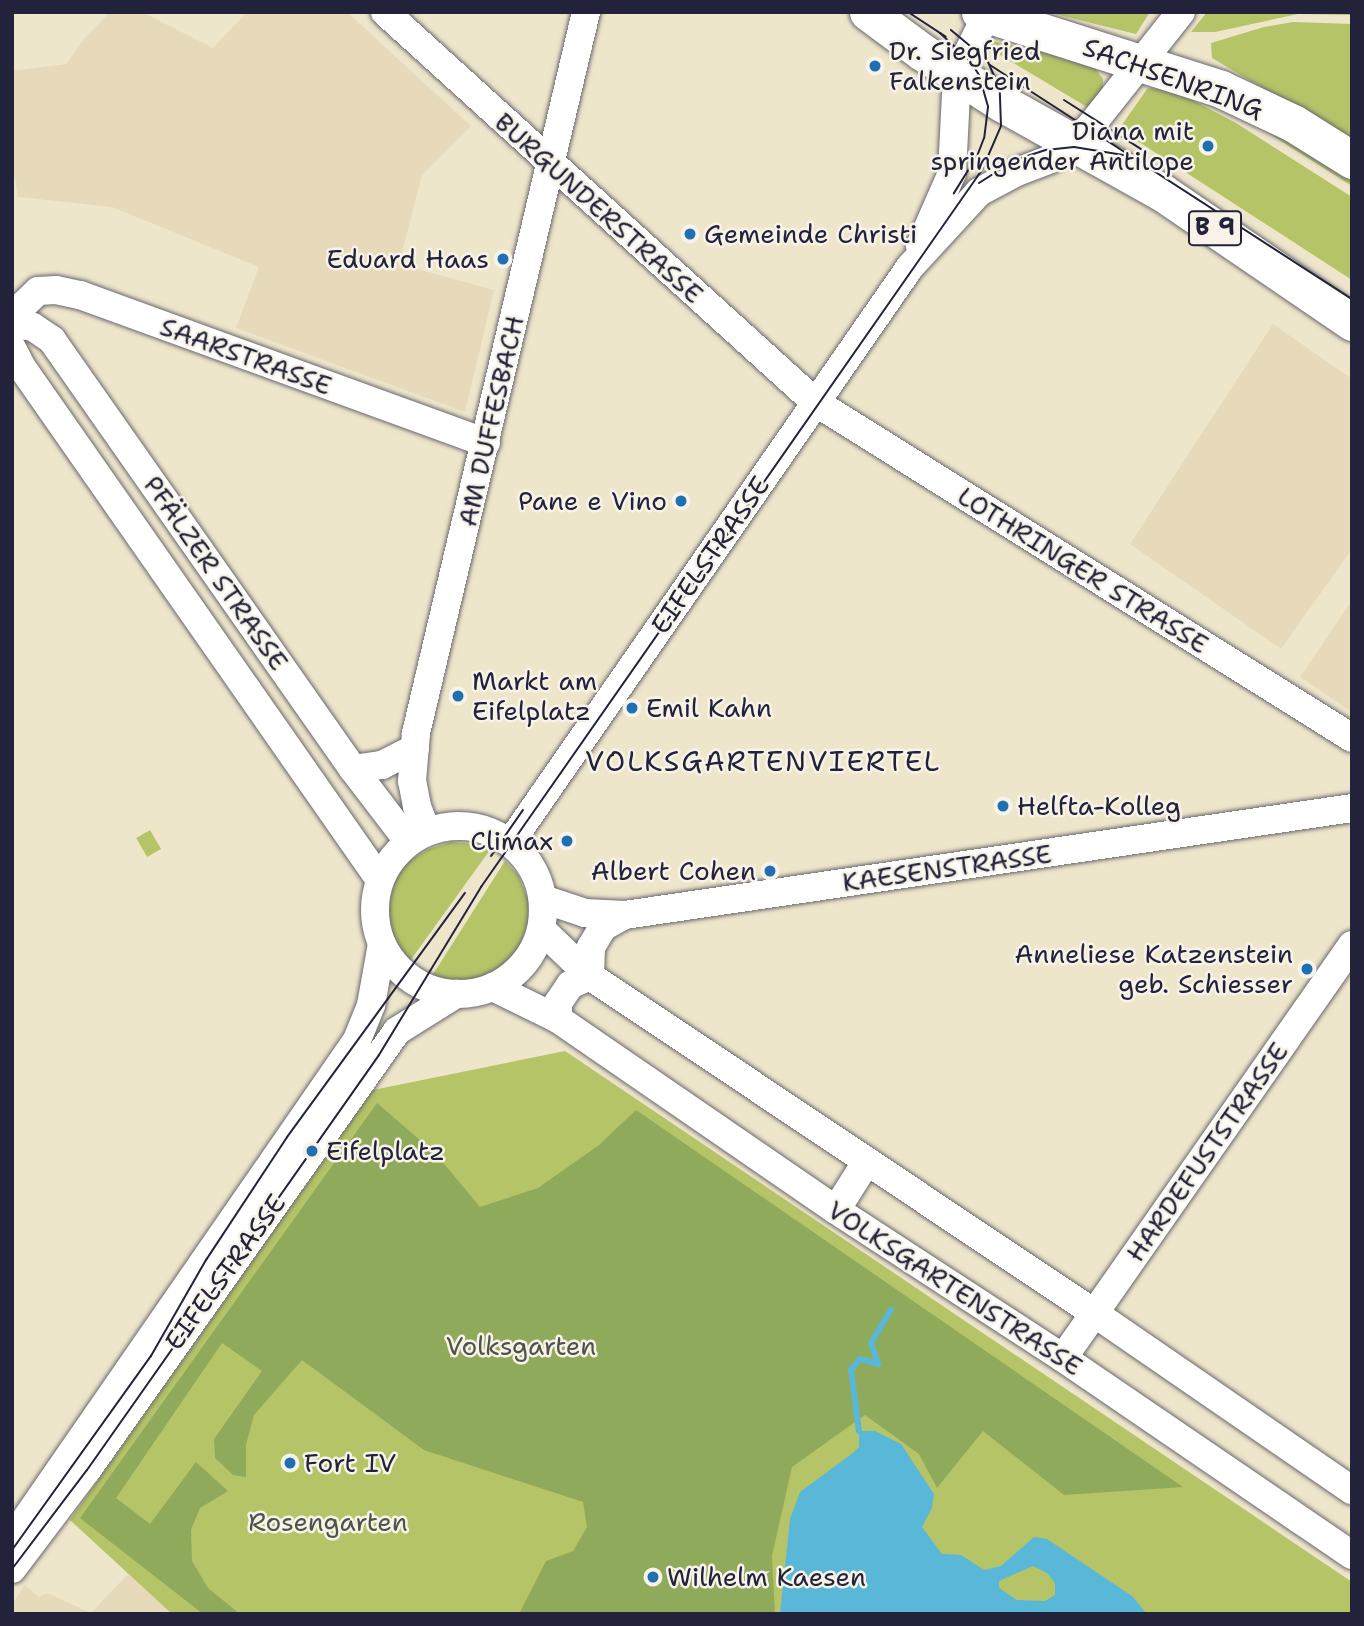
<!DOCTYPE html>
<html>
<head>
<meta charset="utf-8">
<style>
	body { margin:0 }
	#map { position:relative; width:1364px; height:1626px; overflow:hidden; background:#eee6cb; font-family:"Shantell Sans",sans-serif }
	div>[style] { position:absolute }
	.built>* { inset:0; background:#e6daba }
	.green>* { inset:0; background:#b5c467; transform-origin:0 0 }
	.forest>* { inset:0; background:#90aa5c }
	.water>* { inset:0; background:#59b7d7 }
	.stream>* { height:6px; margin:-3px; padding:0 3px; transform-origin:3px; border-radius:3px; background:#59b7d7 }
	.roads { filter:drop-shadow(0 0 2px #69676d) drop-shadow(0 0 2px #69676d) }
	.minor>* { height:28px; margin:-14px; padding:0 14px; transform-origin:14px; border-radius:14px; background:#fff }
	.minor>.ring { margin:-14px; padding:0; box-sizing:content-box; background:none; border:28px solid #fff; border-radius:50% }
	.major>* { height:37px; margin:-18.5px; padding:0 18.5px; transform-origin:18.5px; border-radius:18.5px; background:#fff }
	.tram>* { height:2px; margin:-1px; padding:0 1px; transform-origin:1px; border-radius:1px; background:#22223b }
	.dots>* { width:19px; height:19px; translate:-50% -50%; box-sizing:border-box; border:4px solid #f7f3e8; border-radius:50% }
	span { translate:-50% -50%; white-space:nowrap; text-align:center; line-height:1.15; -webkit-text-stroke:5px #f7f3e8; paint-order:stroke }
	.shield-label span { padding:2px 5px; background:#f7f3e8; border:2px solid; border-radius:5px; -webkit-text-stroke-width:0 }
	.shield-label { font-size:24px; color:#22223b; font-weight:700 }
	.poi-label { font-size:26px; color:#22223b }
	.left { translate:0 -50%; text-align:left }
	.right { translate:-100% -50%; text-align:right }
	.street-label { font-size:26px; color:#22223b }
	.park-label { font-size:26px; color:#4e5348 }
	.neighbourhood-label { font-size:28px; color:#22223b; letter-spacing:2px }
	.frame { position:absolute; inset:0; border:14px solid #22223b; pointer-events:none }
</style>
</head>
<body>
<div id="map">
	<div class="built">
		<div style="clip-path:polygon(110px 12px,142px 12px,213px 48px,247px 12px,347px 12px,471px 126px,422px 175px,399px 264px,494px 290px,465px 412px,236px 328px,259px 267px,112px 207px,18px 197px,12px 161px,12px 71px,66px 64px,84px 39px)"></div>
		<div style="clip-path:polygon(1273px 324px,1352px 379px,1352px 549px,1281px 649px,1130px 544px)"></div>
		<div style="clip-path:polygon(1352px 600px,1352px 712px,1300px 677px)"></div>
		<div style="clip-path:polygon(128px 1574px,172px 1614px,12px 1614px,12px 1604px,25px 1585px,39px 1597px,47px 1593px,91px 1613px)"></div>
	</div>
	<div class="green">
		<div style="clip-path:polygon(1150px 12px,1136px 34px,1051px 13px,1051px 12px)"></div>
		<div style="clip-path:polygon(1207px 12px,1352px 12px,1352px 15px,1298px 14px,1215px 32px,1191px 32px)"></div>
		<div style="clip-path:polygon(1293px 22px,1352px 24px,1352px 141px,1212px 58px,1211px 43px,1264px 27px)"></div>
		<div style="clip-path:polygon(989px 40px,1092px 64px,1103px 79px,1103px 91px,1092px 110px,982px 44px)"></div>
		<div style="clip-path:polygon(1152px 88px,1181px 94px,1236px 123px,1352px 197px,1352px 280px,1119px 129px,1147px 89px)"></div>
		<div style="clip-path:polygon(1251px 122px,1352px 173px,1352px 186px)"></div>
		<div style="left:150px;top:830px;width:22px;height:16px;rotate:60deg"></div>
		<div style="clip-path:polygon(451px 842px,473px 844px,490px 850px,407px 965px,396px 951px,389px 933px,387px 910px,391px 890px,400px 870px,412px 859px,428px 849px)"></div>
		<div style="clip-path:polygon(505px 861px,518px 875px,528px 899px,528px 922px,519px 950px,504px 969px,484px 980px,460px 985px,430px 979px)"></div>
		<div style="clip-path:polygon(565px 1051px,1352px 1582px,1352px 1614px,172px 1614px,70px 1520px,373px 1090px)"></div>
	</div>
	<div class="forest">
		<div style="clip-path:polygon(377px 1103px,436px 1154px,480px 1207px,538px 1188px,599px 1145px,636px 1110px,1183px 1487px,1064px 1495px,983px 1431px,937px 1488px,919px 1454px,865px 1415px,792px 1467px,772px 1556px,775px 1614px,519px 1614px,546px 1561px,573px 1551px,587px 1527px,583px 1502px,424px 1450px,302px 1360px,254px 1415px,246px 1445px,246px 1477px,233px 1475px,215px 1458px,214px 1439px,262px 1371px,222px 1343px,116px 1498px,150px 1524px,196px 1462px,228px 1491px,200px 1508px,191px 1530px,192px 1561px,208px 1588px,240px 1614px,203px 1614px,80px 1518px)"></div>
	</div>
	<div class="water">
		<div style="clip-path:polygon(evenodd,859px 1431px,875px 1431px,901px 1444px,934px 1494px,932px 1508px,922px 1527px,942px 1554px,961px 1555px,984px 1570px,1001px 1566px,1034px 1537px,1047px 1539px,1132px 1596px,1147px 1614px,780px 1614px,790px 1519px,800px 1492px,853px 1453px,859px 1447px,859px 1431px,1033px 1566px,1047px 1573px,1055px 1583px,1055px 1595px,1045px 1601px,1017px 1600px,999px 1588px,999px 1581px,1033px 1566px)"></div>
	</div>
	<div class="stream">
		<div style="left:859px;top:1431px;width:62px;rotate:-97.5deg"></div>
		<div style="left:851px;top:1370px;width:14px;rotate:-51deg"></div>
		<div style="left:860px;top:1359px;width:19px;rotate:16deg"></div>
		<div style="left:878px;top:1364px;width:22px;rotate:-108deg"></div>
		<div style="left:871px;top:1343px;width:39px;rotate:-59deg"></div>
	</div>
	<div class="roads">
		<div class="minor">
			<div style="left:385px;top:12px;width:581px;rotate:42.21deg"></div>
			<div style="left:815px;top:402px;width:633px;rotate:32.03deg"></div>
			<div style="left:920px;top:246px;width:80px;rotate:-66.3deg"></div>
			<div style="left:952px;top:173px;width:98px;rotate:-87.1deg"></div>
			<div style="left:957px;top:75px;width:70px;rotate:-63.8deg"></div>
			<div style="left:12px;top:316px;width:36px;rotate:-44deg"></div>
			<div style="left:38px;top:291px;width:18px;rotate:-3deg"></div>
			<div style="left:56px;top:290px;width:25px;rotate:12deg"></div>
			<div style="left:80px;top:295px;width:432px;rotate:20deg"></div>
			<div style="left:12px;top:324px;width:21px;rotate:8deg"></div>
			<div style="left:33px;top:327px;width:23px;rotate:34deg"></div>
			<div style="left:52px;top:340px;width:524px;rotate:54.95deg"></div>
			<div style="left:353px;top:769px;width:91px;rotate:52.6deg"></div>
			<div style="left:12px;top:348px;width:20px;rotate:63deg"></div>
			<div style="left:21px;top:366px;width:627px;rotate:55.07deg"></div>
			<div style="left:353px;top:769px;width:29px;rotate:-8deg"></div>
			<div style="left:382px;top:765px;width:37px;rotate:-27deg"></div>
			<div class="ring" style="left:375px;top:826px;width:140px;height:140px"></div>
			<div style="left:426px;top:830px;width:26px;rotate:-111deg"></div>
			<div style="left:417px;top:806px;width:25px;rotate:-101deg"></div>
			<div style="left:412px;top:781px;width:48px;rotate:-85.2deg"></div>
			<div style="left:416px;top:733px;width:741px;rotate:-76.73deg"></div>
			<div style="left:510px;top:843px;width:701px;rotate:-55.22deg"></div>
			<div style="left:910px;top:267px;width:102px;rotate:-47.4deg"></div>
			<div style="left:979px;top:192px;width:43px;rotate:-27.8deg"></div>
			<div style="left:1017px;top:172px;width:36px;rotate:-21deg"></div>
			<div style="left:1051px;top:159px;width:49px;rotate:-39.2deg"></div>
			<div style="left:1089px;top:128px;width:148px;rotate:-51.6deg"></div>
			<div style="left:543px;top:899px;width:44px;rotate:18.4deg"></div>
			<div style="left:585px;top:913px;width:40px;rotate:2.9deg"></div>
			<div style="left:625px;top:915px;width:735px;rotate:-8.37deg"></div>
			<div style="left:542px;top:930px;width:66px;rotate:43.8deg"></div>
			<div style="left:590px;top:976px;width:606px;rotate:33.77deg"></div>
			<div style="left:1094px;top:1313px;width:313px;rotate:34.5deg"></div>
			<div style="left:590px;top:976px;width:29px;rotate:-88deg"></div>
			<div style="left:591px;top:947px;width:23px;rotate:-59deg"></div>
			<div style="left:603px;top:927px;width:25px;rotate:-29deg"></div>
			<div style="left:493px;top:987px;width:72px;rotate:26.2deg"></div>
			<div style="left:558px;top:1019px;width:337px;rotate:34.5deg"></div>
			<div style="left:836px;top:1210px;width:271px;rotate:33.1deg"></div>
			<div style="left:1063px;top:1358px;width:350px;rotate:34.3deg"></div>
			<div style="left:558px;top:1019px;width:16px;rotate:-90deg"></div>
			<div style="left:558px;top:1003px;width:22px;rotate:-56deg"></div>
			<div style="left:570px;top:985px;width:22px;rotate:-24deg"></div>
			<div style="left:836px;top:1210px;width:58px;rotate:-57.7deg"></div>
			<div style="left:1063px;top:1358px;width:504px;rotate:-55.02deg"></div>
			<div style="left:12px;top:1539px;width:607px;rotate:-55.34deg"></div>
			<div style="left:357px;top:1040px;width:38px;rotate:-68deg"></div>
			<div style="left:371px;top:1005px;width:62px;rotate:-79.8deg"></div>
			<div style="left:12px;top:1569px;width:124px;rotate:-52.9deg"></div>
			<div style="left:87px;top:1470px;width:537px;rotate:-54.77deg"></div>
			<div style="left:397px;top:1031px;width:70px;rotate:-32.1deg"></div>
		</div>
		<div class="major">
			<div style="left:868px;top:12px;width:67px;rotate:36.5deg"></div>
			<div style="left:922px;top:52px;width:95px;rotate:32.5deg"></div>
			<div style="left:1002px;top:103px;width:184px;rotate:29.2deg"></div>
			<div style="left:1163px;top:193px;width:229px;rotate:34.3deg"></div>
			<div style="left:980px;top:12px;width:253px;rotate:17.7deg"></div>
			<div style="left:1221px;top:89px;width:80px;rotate:25.3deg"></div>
			<div style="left:1293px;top:123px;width:70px;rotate:32.1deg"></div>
		</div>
	</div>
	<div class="tram">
		<div style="left:908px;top:12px;width:45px;rotate:33.3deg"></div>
		<div style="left:940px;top:33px;width:41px;rotate:43deg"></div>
		<div style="left:970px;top:61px;width:17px;rotate:57deg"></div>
		<div style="left:979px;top:75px;width:33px;rotate:74deg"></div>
		<div style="left:988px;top:107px;width:31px;rotate:97deg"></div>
		<div style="left:984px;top:138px;width:19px;rotate:111deg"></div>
		<div style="left:977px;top:156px;width:44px;rotate:121.9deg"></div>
		<div style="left:990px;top:65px;width:431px;rotate:32.9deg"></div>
		<div style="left:1064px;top:100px;width:91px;rotate:32.5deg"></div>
		<div style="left:979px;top:183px;width:43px;rotate:-32.6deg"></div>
		<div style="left:1015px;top:160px;width:33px;rotate:-18deg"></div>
		<div style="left:1046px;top:150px;width:28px;rotate:-6deg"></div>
		<div style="left:1074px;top:147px;width:50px;rotate:9.3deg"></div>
		<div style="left:491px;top:856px;width:56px;rotate:-55.2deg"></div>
		<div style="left:12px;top:1550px;width:239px;rotate:-54.4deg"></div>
		<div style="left:151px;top:1356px;width:111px;rotate:-60.2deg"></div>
		<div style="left:206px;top:1260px;width:147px;rotate:-56.6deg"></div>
		<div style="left:287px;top:1137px;width:302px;rotate:-53.9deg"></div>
		<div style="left:12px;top:1569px;width:124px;rotate:-52.9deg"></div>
		<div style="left:87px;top:1470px;width:507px;rotate:-54.87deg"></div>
		<div style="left:379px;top:1055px;width:197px;rotate:-58.7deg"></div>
		<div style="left:481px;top:887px;width:875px;rotate:-55.06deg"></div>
		<div style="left:982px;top:170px;width:48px;rotate:-66.6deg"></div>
		<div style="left:1001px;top:126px;width:37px;rotate:-92deg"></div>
		<div style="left:1000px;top:89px;width:32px;rotate:-114deg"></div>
		<div style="left:987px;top:60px;width:47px;rotate:-140.2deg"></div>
	</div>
	<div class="dots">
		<div style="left:875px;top:66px;background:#1f6fb2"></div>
		<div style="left:1208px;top:146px;background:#1f6fb2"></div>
		<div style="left:690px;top:234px;background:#1f6fb2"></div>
		<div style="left:503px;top:259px;background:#1f6fb2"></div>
		<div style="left:681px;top:501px;background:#1f6fb2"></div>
		<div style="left:458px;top:696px;background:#1f6fb2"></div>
		<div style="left:632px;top:708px;background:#1f6fb2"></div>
		<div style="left:1003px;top:806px;background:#1f6fb2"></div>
		<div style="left:567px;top:841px;background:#1f6fb2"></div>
		<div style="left:770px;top:871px;background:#1f6fb2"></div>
		<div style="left:1307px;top:969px;background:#1f6fb2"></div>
		<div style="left:312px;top:1151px;background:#1f6fb2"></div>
		<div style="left:290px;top:1463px;background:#1f6fb2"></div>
		<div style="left:653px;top:1577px;background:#1f6fb2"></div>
	</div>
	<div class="shield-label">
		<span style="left:1215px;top:228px">B 9</span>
	</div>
	<div class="poi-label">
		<span class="left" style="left:889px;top:66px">Dr. Siegfried<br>Falkenstein</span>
		<span class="right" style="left:1194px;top:146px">Diana mit<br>springender Antilope</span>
		<span class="left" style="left:704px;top:234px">Gemeinde Christi</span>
		<span class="right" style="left:489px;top:259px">Eduard Haas</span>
		<span class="right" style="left:667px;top:501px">Pane e Vino</span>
		<span class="left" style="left:472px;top:696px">Markt am<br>Eifelplatz</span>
		<span class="left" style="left:646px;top:708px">Emil Kahn</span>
		<span class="left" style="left:1017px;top:806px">Helfta-Kolleg</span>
		<span class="right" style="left:553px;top:841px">Climax</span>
		<span class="right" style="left:756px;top:871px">Albert Cohen</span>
		<span class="right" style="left:1293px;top:969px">Anneliese Katzenstein<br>geb. Schiesser</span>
		<span class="left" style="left:326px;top:1151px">Eifelplatz</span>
		<span class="left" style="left:304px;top:1463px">Fort IV</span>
		<span class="left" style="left:667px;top:1577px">Wilhelm Kaesen</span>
	</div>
	<div class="street-label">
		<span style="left:1173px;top:78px;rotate:20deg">SACHSENRING</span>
		<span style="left:599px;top:208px;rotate:42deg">BURGUNDERSTRASSE</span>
		<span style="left:246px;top:356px;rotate:20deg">SAARSTRASSE</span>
		<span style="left:491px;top:421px;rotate:-77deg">AM DUFFESBACH</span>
		<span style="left:710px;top:555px;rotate:-55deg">EIFELSTRASSE</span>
		<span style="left:1083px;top:570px;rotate:32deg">LOTHRINGER STRASSE</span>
		<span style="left:216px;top:573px;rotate:55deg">PFÄLZER STRASSE</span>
		<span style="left:947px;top:868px;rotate:-8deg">KAESENSTRASSE</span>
		<span style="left:1207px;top:1152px;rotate:-55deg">HARDEFUSTSTRASSE</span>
		<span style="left:225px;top:1272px;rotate:-54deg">EIFELSTRASSE</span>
		<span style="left:955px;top:1288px;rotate:33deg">VOLKSGARTENSTRASSE</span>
	</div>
	<div class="park-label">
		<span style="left:521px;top:1346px">Volksgarten</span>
		<span style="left:328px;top:1522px">Rosengarten</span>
	</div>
	<div class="neighbourhood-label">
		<span style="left:763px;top:761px">VOLKSGARTENVIERTEL</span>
	</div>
	<div class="frame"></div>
</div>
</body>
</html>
